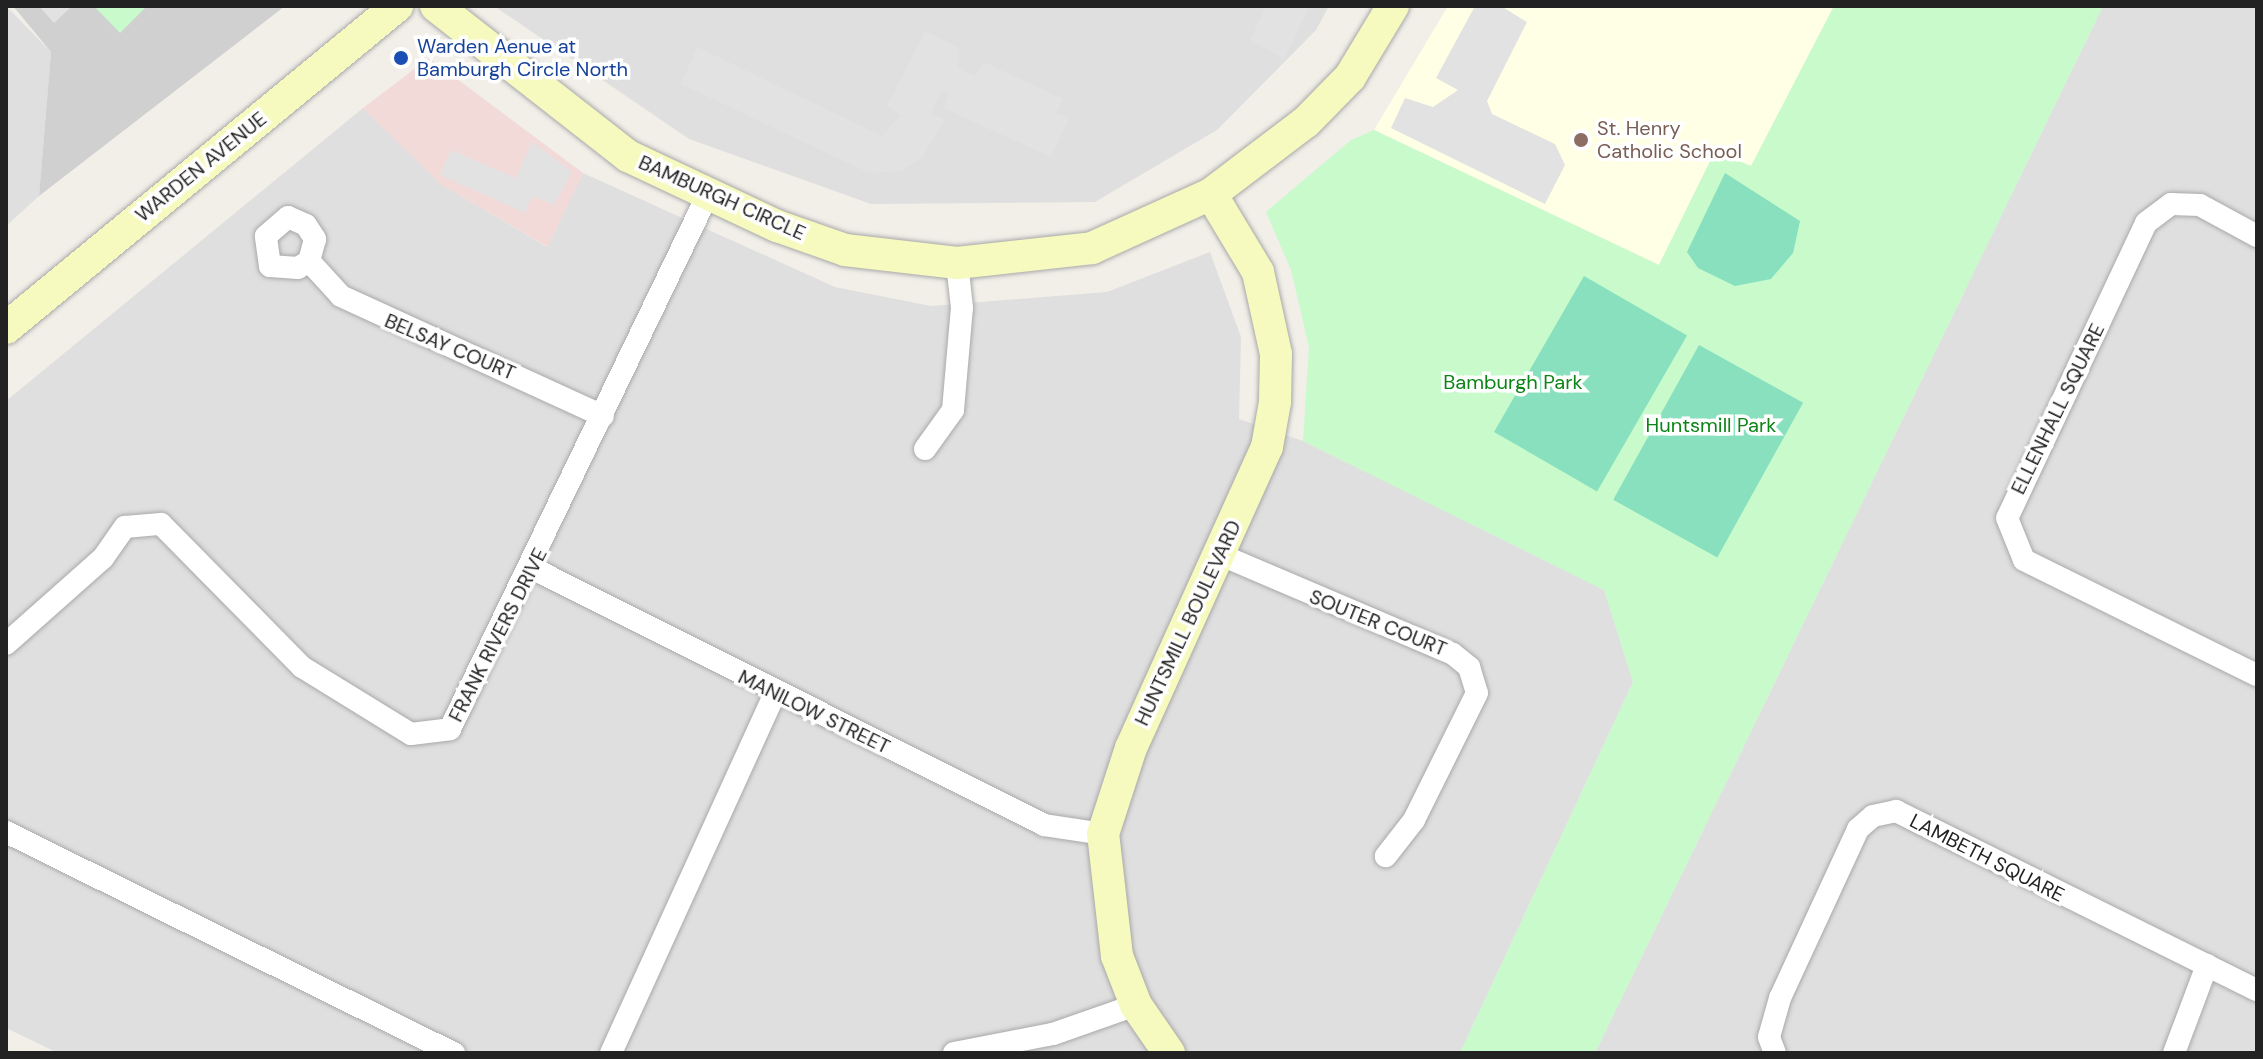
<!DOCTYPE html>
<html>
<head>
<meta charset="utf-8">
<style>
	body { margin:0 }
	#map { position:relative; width:2263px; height:1059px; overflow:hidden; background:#f2efe9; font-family:"DM Sans",sans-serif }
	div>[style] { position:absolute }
	.residential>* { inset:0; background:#e0dfdf }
	.commercial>* { inset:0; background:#f2dad9 }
	.education>* { inset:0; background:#ffffe5 }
	.religious>* { inset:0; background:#d0d0d0 }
	.park>* { inset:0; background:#c8facc }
	.pitch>* { inset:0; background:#88e0be; transform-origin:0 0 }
	.parking>* { inset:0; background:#e2e2e2 }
	.roads { filter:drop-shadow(0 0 2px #a9a9a9) drop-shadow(0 0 2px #a9a9a9) }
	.street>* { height:22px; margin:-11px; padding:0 11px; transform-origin:11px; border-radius:11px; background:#fff }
	.secondary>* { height:32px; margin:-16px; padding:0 16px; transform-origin:16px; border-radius:16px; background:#f7fabf }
	.dots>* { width:22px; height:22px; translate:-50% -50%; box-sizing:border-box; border:4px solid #fff; border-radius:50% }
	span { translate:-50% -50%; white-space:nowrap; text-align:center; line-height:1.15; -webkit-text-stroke:7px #fff; paint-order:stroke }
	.transit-label { font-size:20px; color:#164399 }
	.left { translate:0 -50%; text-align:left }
	.education-label { font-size:20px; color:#785e54 }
	.street-label { font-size:20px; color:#222 }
	.park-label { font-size:20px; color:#0c8416 }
	.frame { position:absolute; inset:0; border:8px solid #222; pointer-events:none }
</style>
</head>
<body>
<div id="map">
	<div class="residential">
		<div style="clip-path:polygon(6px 6px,51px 52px,39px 196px,6px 226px)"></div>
		<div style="clip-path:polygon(494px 6px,1329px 6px,1316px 30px,1217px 130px,1095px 202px,871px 204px,689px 139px)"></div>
		<div style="clip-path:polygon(2103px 6px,2257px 6px,2257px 1053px,1595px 1053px)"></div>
		<div style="clip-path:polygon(363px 108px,441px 184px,547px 247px,583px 173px,835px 287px,931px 306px,1107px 292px,1210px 252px,1241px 337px,1239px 419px,1303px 441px,1604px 589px,1633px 682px,1460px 1053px,58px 1053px,6px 1028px,6px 401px)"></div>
	</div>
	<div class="commercial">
		<div style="clip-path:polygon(429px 58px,583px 173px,548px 247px,440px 184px,363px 108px)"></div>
	</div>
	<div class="education">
		<div style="clip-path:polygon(1448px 6px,1834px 6px,1751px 167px,1715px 152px,1659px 265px,1374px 130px)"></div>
	</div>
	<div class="religious">
		<div style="clip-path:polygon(13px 6px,285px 6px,39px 196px,51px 52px)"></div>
	</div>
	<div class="park">
		<div style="clip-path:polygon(94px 6px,147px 6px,120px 33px)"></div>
		<div style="clip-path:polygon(1834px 6px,2103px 6px,1595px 1053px,1460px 1053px,1633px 682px,1604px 590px,1303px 441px,1309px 347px,1291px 270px,1266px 212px,1351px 140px,1374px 130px,1659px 265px,1715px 151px,1751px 166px)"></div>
	</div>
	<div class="pitch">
		<div style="clip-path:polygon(1725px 173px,1800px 221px,1793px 253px,1771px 279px,1735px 286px,1698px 268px,1687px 252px)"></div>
		<div style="left:1584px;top:276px;width:119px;height:180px;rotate:30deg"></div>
		<div style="left:1699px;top:345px;width:119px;height:177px;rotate:29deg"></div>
	</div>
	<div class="parking">
		<div style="clip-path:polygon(39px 6px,72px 6px,54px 23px)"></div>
		<div style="clip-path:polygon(1266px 6px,1310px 6px,1284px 59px,1250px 40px)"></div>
		<div style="clip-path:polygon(1475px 6px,1501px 6px,1527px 22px,1487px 101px,1492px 114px,1555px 144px,1565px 165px,1545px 204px,1391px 128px,1405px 98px,1433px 107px,1458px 90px,1436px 78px)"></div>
		<div style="clip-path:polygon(925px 31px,959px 48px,958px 68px,975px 76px,984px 62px,1063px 99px,1056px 113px,1069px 118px,1051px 157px,943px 108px,950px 94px,941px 92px,931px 113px,945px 120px,921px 159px,900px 171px,869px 173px,681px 84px,697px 47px,882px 136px,901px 115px,887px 106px)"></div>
		<div style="clip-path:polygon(532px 142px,572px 172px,554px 205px,532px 196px,525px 213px,440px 175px,451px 150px,516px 178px)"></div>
	</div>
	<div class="roads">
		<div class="street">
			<div style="left:2257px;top:236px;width:65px;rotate:-151.5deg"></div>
			<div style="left:2200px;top:205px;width:29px;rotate:-178deg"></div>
			<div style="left:2171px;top:204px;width:31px;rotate:143deg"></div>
			<div style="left:2146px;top:223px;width:326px;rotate:115.2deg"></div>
			<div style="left:2007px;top:518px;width:45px;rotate:68deg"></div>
			<div style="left:2024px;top:560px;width:260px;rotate:26.3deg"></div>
			<div style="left:309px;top:261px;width:13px;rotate:148deg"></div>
			<div style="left:298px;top:268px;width:28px;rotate:-176deg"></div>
			<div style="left:270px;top:266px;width:30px;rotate:-98deg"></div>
			<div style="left:266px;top:236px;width:29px;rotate:-41deg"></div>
			<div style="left:288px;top:217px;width:20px;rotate:24deg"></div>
			<div style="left:306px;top:225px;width:17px;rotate:57deg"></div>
			<div style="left:315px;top:239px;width:23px;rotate:105deg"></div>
			<div style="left:309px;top:261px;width:47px;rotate:47.6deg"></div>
			<div style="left:341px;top:296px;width:288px;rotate:24.6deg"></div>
			<div style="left:925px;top:449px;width:48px;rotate:-54.3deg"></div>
			<div style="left:953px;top:410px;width:102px;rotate:-85deg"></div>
			<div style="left:962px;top:308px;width:45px;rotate:-96.3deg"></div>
			<div style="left:1221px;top:555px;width:252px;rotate:23.1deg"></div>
			<div style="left:1453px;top:654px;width:21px;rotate:39deg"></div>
			<div style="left:1469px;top:667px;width:27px;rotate:73deg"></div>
			<div style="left:1477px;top:693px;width:142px;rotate:116.4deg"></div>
			<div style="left:1414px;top:820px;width:46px;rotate:127.9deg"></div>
			<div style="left:532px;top:568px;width:573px;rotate:26.65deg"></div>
			<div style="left:1044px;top:825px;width:60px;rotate:8.7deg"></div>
			<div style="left:6px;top:644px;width:130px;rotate:-41.6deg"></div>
			<div style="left:103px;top:558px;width:38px;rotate:-55deg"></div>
			<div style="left:125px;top:527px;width:36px;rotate:-5deg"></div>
			<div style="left:161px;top:524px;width:201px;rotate:45.4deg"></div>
			<div style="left:302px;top:667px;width:128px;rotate:31.6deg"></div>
			<div style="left:411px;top:734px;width:39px;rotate:-7deg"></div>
			<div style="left:450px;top:729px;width:596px;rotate:-64.25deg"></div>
			<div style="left:6px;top:832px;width:500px;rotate:26.3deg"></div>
			<div style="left:611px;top:1053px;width:396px;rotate:-65.5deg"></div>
			<div style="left:954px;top:1053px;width:101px;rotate:-10.9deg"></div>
			<div style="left:1053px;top:1034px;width:88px;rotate:-19.3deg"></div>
			<div style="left:1775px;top:1053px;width:17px;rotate:-111deg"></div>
			<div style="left:1769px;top:1037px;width:41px;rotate:-74.2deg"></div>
			<div style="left:1780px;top:998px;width:186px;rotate:-65.2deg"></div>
			<div style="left:1858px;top:829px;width:20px;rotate:-41deg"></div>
			<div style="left:1873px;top:816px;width:24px;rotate:-12deg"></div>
			<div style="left:1896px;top:811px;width:403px;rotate:26.4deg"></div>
			<div style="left:2174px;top:1053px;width:94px;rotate:-69.4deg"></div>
		</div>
		<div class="secondary">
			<div style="left:436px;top:6px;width:244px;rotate:38deg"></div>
			<div style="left:628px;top:156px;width:165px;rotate:25.2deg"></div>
			<div style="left:777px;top:226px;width:72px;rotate:19.4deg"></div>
			<div style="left:845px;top:250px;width:113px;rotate:6.6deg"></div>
			<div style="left:957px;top:263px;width:136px;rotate:-6.3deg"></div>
			<div style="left:1092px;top:248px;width:131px;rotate:-24.4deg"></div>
			<div style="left:1211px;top:194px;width:119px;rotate:-37.2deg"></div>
			<div style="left:1306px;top:122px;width:63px;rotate:-45.6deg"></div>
			<div style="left:1350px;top:77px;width:83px;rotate:-58.8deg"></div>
			<div style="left:6px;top:328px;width:507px;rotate:-39.47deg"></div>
			<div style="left:1169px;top:1053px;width:58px;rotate:-124.5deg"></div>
			<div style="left:1136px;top:1005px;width:53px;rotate:-111.2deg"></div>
			<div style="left:1117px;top:956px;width:123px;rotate:-96.5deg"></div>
			<div style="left:1103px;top:834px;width:90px;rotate:-72deg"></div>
			<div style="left:1131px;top:748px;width:330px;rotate:-65.7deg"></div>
			<div style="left:1267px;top:447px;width:46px;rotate:-79.9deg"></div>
			<div style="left:1275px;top:402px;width:48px;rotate:-88.8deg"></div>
			<div style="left:1276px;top:354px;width:84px;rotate:-102.4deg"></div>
			<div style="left:1258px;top:272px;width:91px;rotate:-121.1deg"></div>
		</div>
	</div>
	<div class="dots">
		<div style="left:401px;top:58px;background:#1a4fb4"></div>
		<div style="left:1581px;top:140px;background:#8d6e63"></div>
	</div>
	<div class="transit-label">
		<span class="left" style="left:417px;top:58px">Warden Aenue at<br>Bamburgh Circle North</span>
	</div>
	<div class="education-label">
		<span class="left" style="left:1597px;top:140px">St. Henry<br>Catholic School</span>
	</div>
	<div class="street-label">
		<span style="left:201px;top:167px;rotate:-39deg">WARDEN AVENUE</span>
		<span style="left:722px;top:198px;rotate:24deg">BAMBURGH CIRCLE</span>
		<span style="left:450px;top:347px;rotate:23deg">BELSAY COURT</span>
		<span style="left:2058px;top:409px;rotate:-64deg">ELLENHALL SQUARE</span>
		<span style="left:1188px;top:623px;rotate:-65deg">HUNTSMILL BOULEVARD</span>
		<span style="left:1378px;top:623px;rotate:22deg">SOUTER COURT</span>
		<span style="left:498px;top:635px;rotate:-63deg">FRANK RIVERS DRIVE</span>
		<span style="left:814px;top:712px;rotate:26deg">MANILOW STREET</span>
		<span style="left:1987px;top:858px;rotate:27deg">LAMBETH SQUARE</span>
	</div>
	<div class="park-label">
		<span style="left:1513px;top:382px">Bamburgh Park</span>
		<span style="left:1711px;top:425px">Huntsmill Park</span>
	</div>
	<div class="frame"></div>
</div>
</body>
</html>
